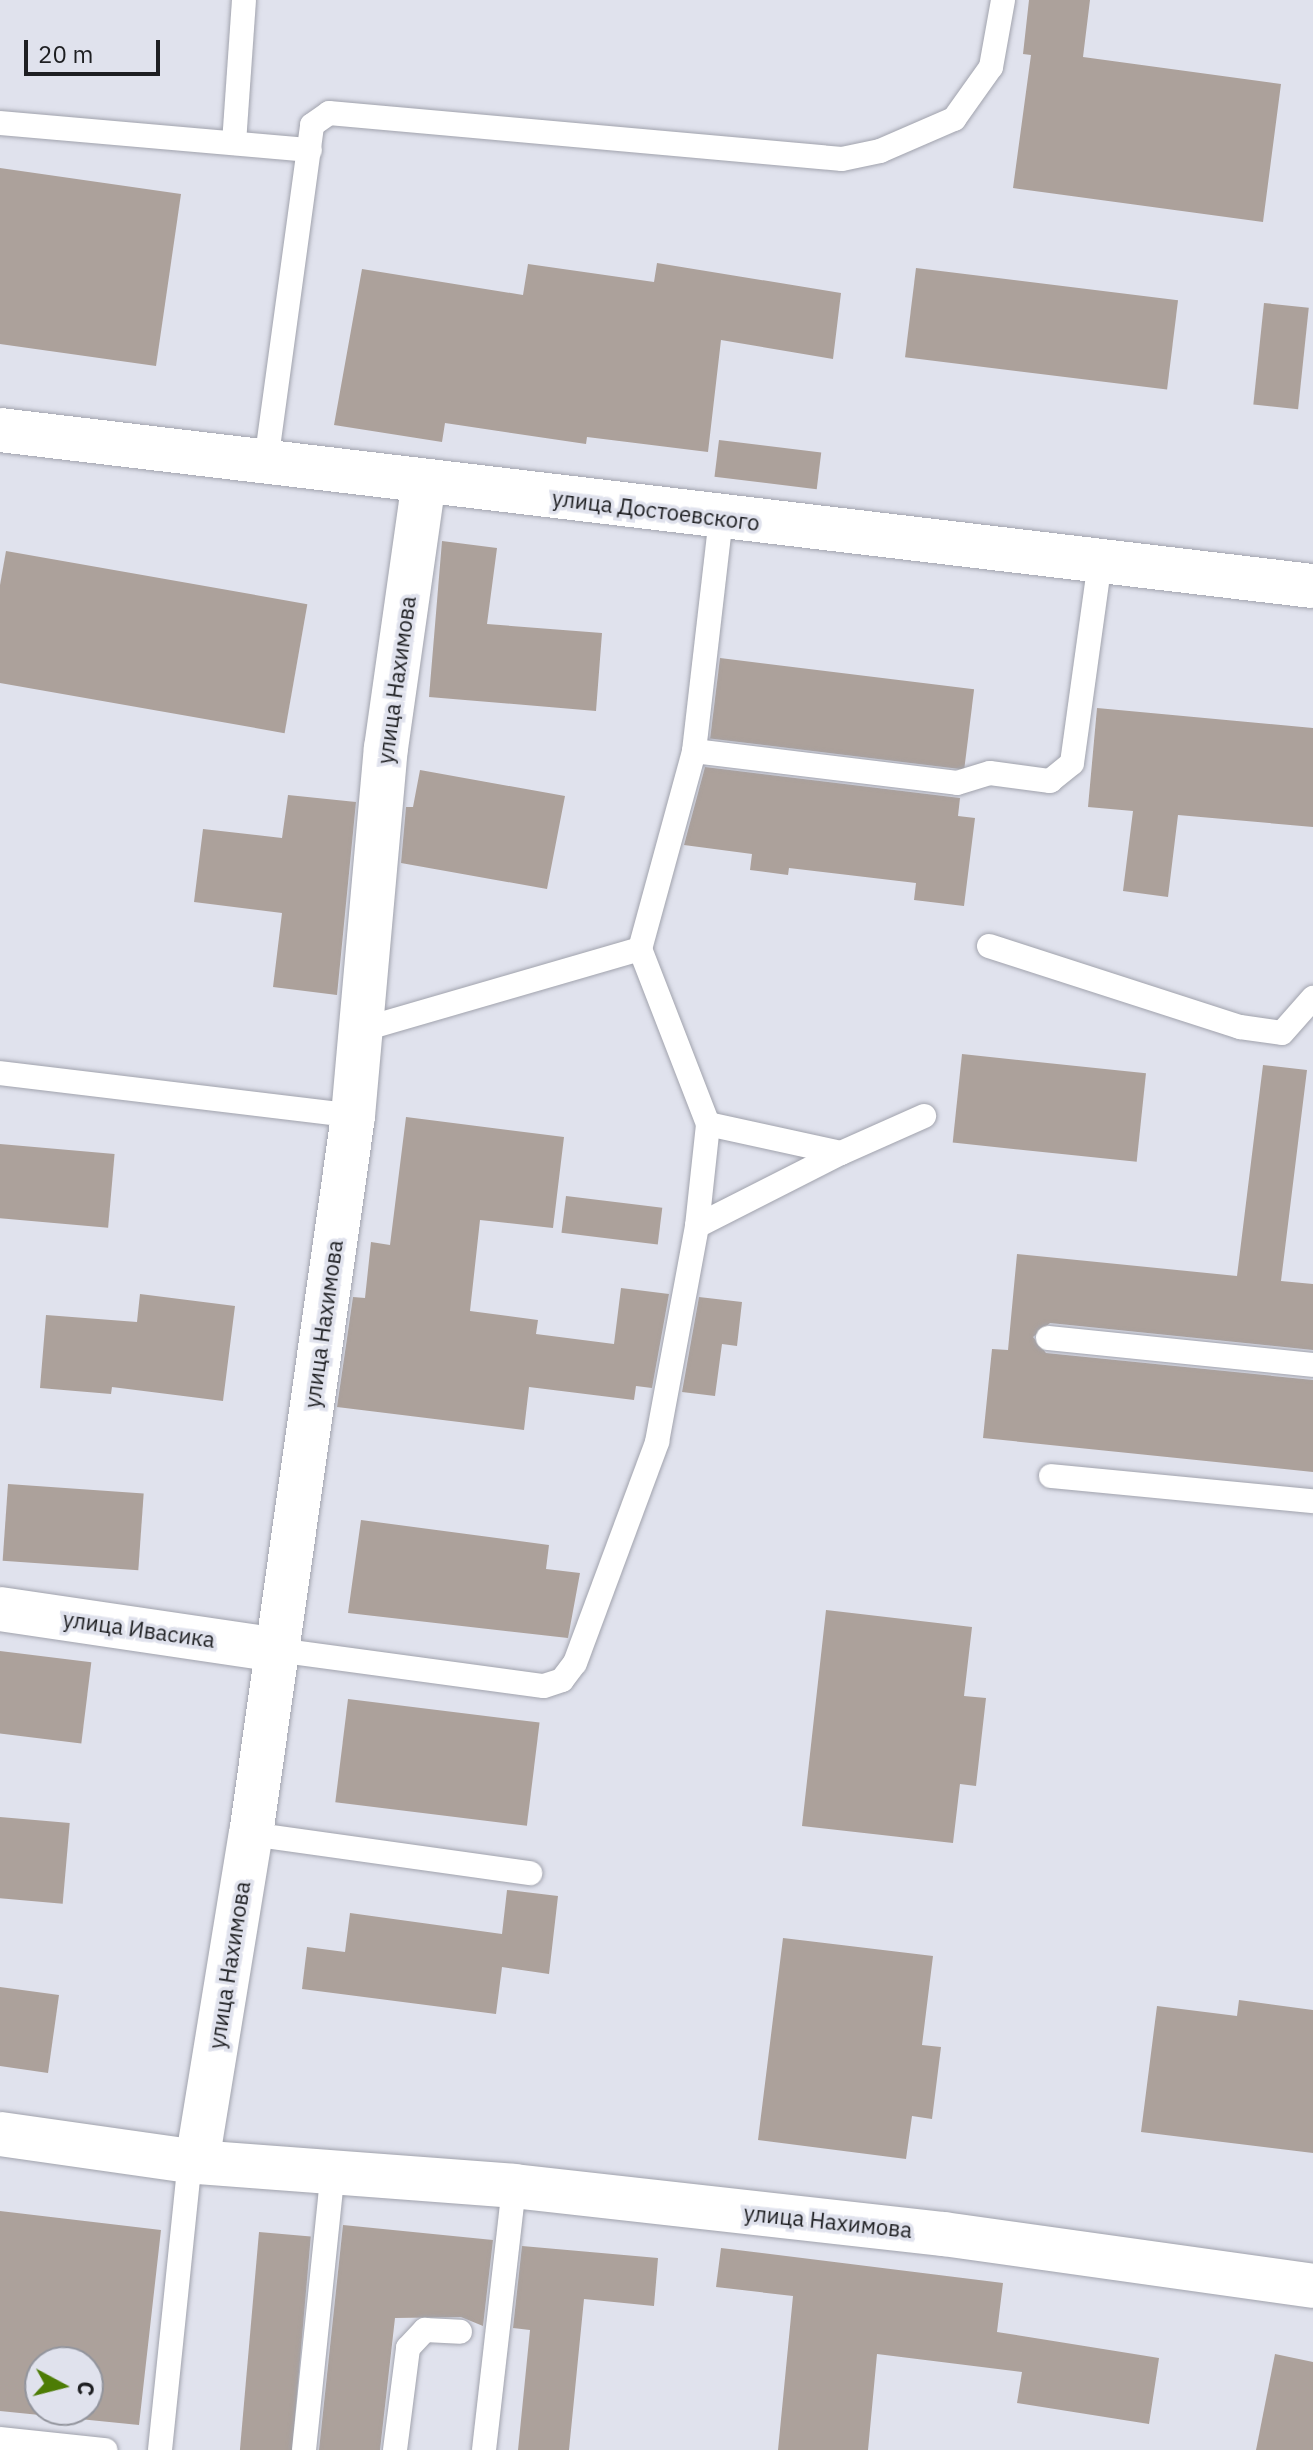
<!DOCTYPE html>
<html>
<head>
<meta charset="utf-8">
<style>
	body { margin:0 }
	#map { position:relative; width:1313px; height:2450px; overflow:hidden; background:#e0e2ed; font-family:"IBM Plex Sans",sans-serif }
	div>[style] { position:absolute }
	.building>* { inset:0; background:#aca19b; transform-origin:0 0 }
	.roads { filter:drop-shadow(0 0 2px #a1a3ad) drop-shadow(0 0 2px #a1a3ad) }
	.lane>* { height:24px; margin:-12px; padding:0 12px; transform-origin:12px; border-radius:12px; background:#fff }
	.street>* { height:44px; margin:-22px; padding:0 22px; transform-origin:22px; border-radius:22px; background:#fff }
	span { translate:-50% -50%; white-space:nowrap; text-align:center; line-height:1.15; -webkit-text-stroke:7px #e0e2ed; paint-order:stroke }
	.street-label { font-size:22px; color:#1e1f22 }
	.north { position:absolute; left:24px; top:2346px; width:80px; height:80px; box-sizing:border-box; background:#e0e2ed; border:2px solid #92949c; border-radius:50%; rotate:97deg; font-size:22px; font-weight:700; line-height:32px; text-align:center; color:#1e1f22 }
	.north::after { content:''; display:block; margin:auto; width:28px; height:36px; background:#4d7c05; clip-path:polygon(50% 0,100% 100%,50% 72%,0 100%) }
	.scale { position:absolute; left:24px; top:40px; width:136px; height:36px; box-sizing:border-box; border:4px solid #1e1f22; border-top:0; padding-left:10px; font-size:24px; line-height:28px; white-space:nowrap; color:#1e1f22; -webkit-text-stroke:6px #e0e2ed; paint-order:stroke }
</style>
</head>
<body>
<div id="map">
	<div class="building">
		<div style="clip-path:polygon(1029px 0,1090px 0,1083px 57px,1281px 84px,1263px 222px,1013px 188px,1031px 55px,1023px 54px)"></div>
		<div style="clip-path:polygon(0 168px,181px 194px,156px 366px,0 344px)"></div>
		<div style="clip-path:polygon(657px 263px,841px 293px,833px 359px,721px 340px,708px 452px,587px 437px,586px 444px,445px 423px,442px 442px,334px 425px,362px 269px,523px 295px,528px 264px,654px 282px)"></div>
		<div style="left:916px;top:268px;width:264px;height:90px;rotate:7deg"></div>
		<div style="left:1264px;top:303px;width:45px;height:102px;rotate:6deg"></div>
		<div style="left:719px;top:440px;width:103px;height:37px;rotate:7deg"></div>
		<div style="clip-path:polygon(442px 541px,497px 548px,487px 624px,602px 633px,596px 711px,429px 697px)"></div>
		<div style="left:6px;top:551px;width:306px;height:131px;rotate:10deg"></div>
		<div style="left:720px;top:658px;width:256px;height:81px;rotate:7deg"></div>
		<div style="clip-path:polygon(1097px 708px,1313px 728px,1313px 827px,1178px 815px,1168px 897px,1123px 891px,1133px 811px,1088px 807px)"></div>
		<div style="clip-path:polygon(705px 767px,960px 798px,958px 816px,975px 818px,964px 906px,914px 900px,916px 883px,789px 868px,788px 875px,750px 870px,752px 854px,684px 845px)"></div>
		<div style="clip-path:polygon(420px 770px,565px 796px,547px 889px,401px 863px,406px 807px,413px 807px)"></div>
		<div style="clip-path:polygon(288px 795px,356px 802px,337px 995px,273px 987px,282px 913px,194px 902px,203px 829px,282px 838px)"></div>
		<div style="left:962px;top:1054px;width:185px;height:89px;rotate:6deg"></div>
		<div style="clip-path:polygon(1263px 1065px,1307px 1070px,1281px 1281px,1313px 1284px,1313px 1350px,1050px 1323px,1033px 1337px,1046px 1353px,1313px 1380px,1313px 1472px,983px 1438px,992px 1349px,1008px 1350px,1017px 1254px,1237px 1276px)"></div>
		<div style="clip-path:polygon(406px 1117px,564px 1137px,553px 1228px,480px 1220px,470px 1311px,538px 1320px,536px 1334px,614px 1344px,621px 1288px,669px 1294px,652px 1388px,636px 1386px,634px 1400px,529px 1387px,524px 1430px,337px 1407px,353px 1297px,365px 1298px,371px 1242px,390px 1245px)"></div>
		<div style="left:0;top:1144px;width:115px;height:74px;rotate:5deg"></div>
		<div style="left:566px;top:1196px;width:97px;height:37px;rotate:7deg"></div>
		<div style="clip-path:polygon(140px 1294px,235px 1306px,223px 1401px,112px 1387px,111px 1394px,40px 1388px,46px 1315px,137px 1322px)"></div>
		<div style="clip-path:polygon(699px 1297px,742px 1302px,737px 1346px,722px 1344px,715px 1396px,682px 1392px)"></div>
		<div style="left:8px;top:1484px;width:136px;height:77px;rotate:4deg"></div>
		<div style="clip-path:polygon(361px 1520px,549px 1545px,546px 1569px,580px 1573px,568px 1638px,348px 1613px)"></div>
		<div style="clip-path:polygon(826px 1610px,972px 1627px,964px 1696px,986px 1698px,976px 1786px,960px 1784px,953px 1843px,802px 1826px)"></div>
		<div style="left:0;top:1651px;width:92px;height:82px;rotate:7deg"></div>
		<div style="left:348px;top:1699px;width:193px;height:104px;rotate:7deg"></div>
		<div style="left:0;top:1817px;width:70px;height:81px;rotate:5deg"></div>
		<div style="clip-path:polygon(507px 1890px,558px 1896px,549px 1974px,502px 1967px,496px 2014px,302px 1989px,307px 1947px,345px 1952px,350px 1913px,502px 1934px)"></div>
		<div style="clip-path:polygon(783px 1938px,933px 1956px,922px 2045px,941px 2047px,932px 2119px,912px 2116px,906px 2159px,758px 2140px)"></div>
		<div style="clip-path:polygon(0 1987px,59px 1995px,48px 2073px,0 2066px)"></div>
		<div style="clip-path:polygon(1239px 2000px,1313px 2010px,1313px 2153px,1141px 2132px,1157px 2006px,1237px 2016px)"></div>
		<div style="clip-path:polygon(evenodd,0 2211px,161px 2230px,139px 2425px,0 2411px,0 2211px,40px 2362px,88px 2362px,88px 2410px,40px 2410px,40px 2362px)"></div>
		<div style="clip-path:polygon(343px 2225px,493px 2240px,483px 2326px,461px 2317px,395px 2318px,380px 2450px,319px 2450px)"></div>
		<div style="left:259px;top:2232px;width:52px;height:219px;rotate:5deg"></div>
		<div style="clip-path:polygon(522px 2246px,658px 2258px,654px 2306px,584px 2299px,569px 2450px,518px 2450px,530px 2330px,513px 2328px)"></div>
		<div style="clip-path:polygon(721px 2248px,1003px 2283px,997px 2332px,1159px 2358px,1149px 2424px,1017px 2403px,1022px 2372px,877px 2354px,868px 2450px,778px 2450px,793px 2296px,716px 2287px)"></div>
		<div style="clip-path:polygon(1275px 2354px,1313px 2362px,1313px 2450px,1256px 2450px)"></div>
	</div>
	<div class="roads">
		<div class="lane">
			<div style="left:0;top:123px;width:311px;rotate:5deg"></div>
			<div style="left:234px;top:143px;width:143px;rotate:-86deg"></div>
			<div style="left:266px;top:462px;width:340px;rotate:-82.2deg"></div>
			<div style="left:312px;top:125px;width:21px;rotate:-35deg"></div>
			<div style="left:329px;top:113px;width:515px;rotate:5.12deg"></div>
			<div style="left:842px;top:159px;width:39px;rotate:-12deg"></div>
			<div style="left:880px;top:151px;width:81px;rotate:-23.4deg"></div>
			<div style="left:954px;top:119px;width:64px;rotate:-54.6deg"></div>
			<div style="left:991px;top:67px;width:68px;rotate:-79.8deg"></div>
			<div style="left:694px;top:751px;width:265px;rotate:6.9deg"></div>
			<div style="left:957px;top:783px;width:34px;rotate:-17deg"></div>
			<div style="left:990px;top:773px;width:61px;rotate:7.6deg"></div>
			<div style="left:1050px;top:781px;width:28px;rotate:-39deg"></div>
			<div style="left:1072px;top:763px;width:204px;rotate:-82.1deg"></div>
			<div style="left:989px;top:946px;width:264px;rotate:17.9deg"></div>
			<div style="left:1240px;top:1027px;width:42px;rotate:8.1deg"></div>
			<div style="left:1282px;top:1033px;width:47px;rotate:-48.5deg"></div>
			<div style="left:361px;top:1030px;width:291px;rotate:-16.2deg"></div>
			<div style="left:0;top:1073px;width:356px;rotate:6.9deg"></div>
			<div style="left:708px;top:1124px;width:136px;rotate:12.3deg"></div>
			<div style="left:841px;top:1153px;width:91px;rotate:-24deg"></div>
			<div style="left:697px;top:1226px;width:161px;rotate:-26.9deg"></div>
			<div style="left:1048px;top:1338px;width:266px;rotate:5.8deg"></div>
			<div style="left:1051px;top:1476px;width:263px;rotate:5.5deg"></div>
			<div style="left:277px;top:1650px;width:269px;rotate:7.7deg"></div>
			<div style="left:544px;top:1686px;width:19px;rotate:-18deg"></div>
			<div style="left:562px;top:1680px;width:21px;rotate:-53deg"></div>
			<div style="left:575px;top:1663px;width:236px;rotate:-69.6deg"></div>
			<div style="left:657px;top:1442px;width:220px;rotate:-79.5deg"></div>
			<div style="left:697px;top:1226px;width:103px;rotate:-83.8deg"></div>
			<div style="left:708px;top:1124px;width:188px;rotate:-111.2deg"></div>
			<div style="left:640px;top:949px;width:205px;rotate:-74.7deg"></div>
			<div style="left:694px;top:751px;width:235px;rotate:-83.4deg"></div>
			<div style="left:251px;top:1834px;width:282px;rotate:8deg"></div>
			<div style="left:0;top:2439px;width:106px;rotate:6deg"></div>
			<div style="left:160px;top:2450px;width:291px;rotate:-84.1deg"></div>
			<div style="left:304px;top:2450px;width:281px;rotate:-84.1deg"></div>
			<div style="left:395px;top:2450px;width:103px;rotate:-82.7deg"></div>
			<div style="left:408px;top:2348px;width:25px;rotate:-47deg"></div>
			<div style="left:425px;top:2330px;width:35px;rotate:3deg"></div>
			<div style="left:484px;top:2450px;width:266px;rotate:-83.5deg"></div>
		</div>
		<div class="street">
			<div style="left:0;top:430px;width:1322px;rotate:6.78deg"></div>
			<div style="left:0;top:1609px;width:280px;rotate:8.4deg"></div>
			<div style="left:0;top:2134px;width:199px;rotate:8.1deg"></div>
			<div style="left:197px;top:2162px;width:318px;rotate:4.3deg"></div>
			<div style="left:514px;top:2186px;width:433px;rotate:6.4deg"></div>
			<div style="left:944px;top:2234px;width:373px;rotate:8deg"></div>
			<div style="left:197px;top:2162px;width:332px;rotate:-80.7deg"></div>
			<div style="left:251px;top:1834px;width:725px;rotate:-81.91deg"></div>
			<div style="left:353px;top:1116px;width:369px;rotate:-84.9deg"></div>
			<div style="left:386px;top:748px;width:269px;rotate:-81.9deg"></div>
		</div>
	</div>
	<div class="street-label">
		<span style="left:656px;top:510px;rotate:7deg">улица Достоевского</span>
		<span style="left:396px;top:680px;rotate:-82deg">улица Нахимова</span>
		<span style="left:323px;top:1324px;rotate:-82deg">улица Нахимова</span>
		<span style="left:139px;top:1629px;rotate:8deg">улица Ивасика</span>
		<span style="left:229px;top:1965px;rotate:-81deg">улица Нахимова</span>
		<span style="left:828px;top:2221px;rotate:6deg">улица Нахимова</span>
	</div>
	<div class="north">С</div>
	<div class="scale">20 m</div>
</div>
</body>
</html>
